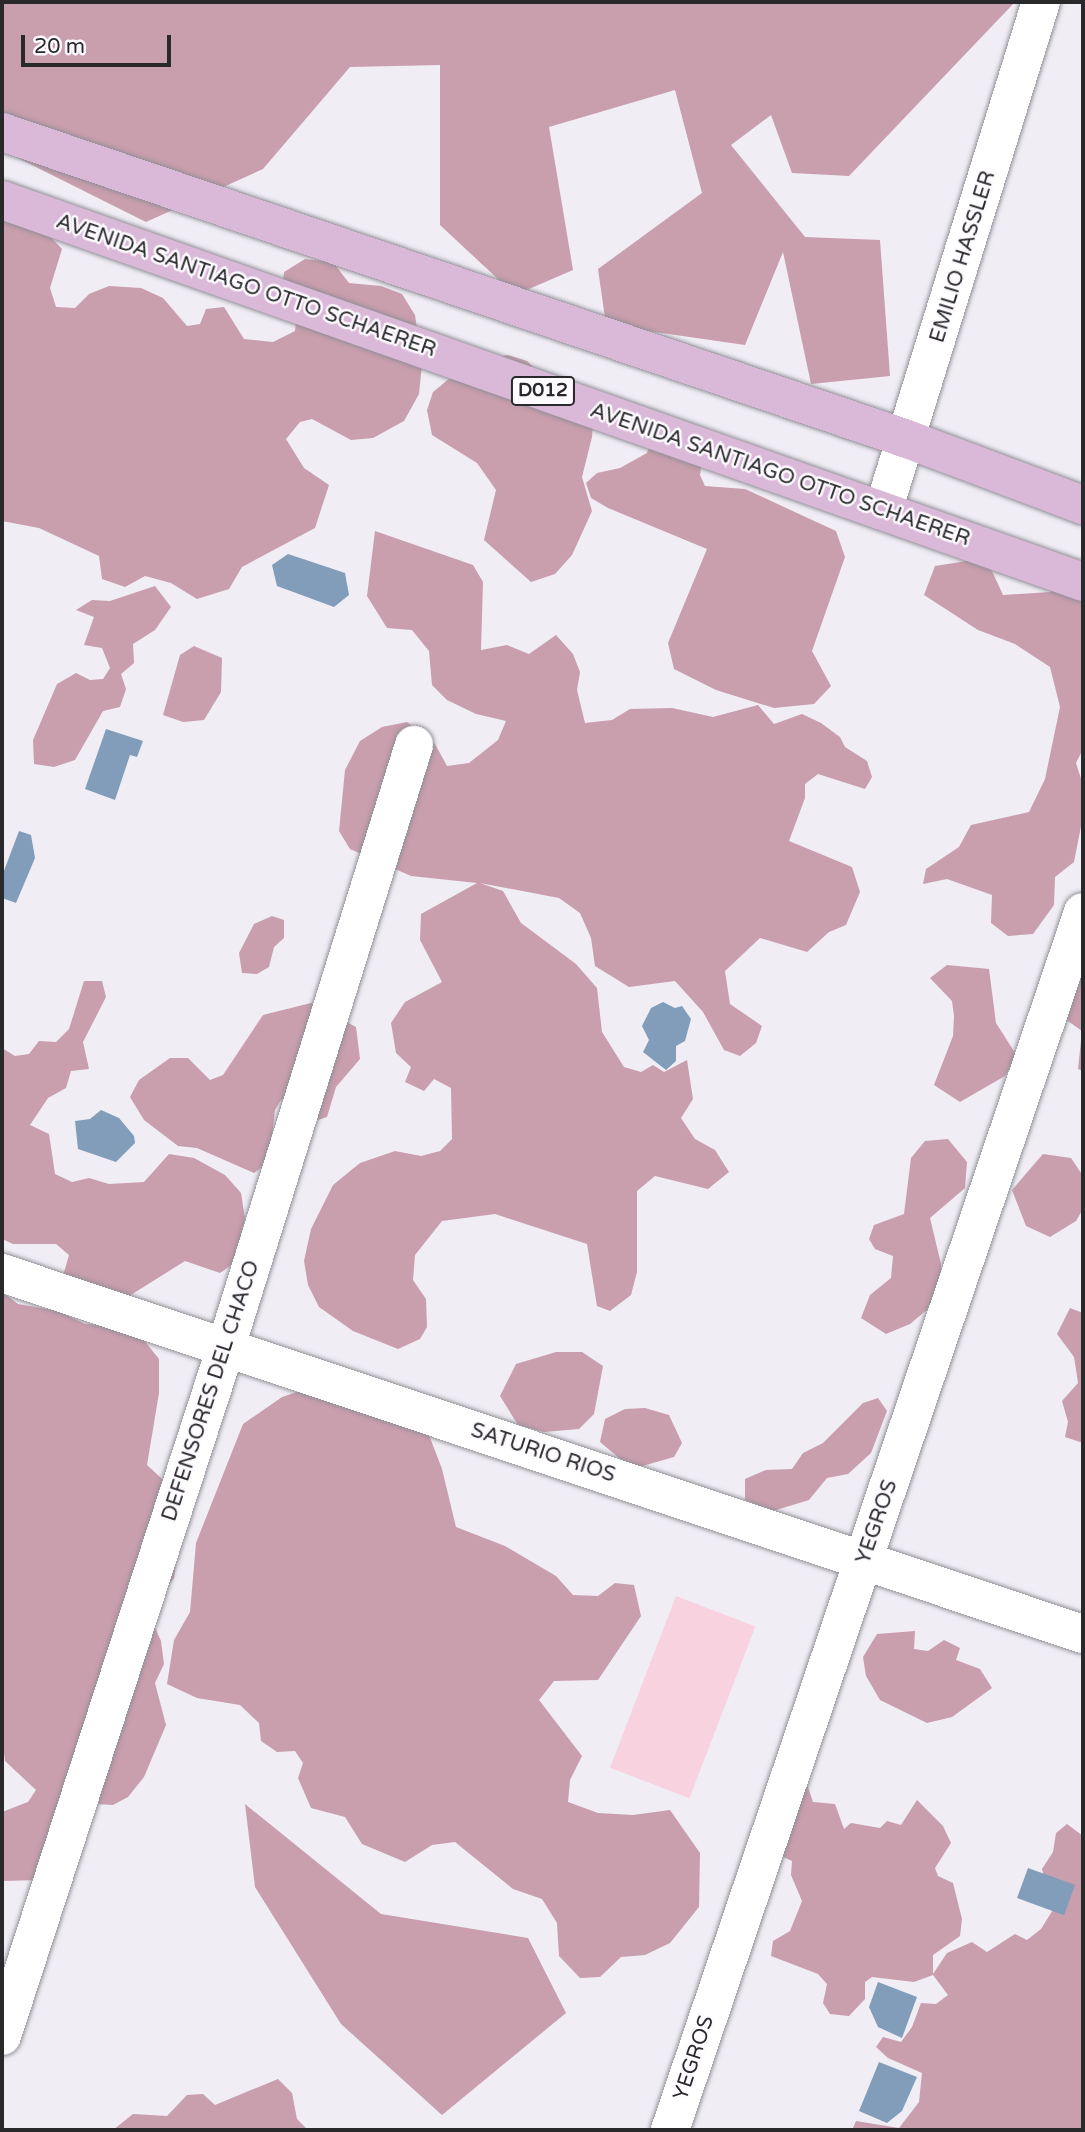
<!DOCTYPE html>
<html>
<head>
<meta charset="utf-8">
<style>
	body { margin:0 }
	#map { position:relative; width:1085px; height:2132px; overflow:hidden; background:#f0edf5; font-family:"Varela Round",sans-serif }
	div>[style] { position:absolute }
	.green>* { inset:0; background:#f8d2de; transform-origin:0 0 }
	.forest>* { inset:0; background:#c99ead }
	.water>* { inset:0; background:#819dba; transform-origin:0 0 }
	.roads { filter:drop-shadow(0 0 2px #918f96) drop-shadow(0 0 2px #918f96) }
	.minor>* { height:38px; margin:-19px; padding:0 19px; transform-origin:19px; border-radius:19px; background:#fff }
	.major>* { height:38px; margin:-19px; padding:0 19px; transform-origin:19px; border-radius:19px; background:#dab9d8 }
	span { translate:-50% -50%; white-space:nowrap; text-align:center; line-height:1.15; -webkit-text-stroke:5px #fdfbff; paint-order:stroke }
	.shield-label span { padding:2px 5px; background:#fdfbff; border:2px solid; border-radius:5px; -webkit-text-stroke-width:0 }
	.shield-label { font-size:19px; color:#29282b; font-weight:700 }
	.street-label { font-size:21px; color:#29282b }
	.frame { position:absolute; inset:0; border:4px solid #29282b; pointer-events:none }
	.scale { position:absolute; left:21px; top:35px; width:150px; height:32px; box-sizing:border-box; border:4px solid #29282b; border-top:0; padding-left:9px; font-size:21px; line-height:24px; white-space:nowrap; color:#29282b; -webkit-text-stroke:5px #fdfbff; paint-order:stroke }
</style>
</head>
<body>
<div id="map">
	<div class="green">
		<div style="left:676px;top:1596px;width:85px;height:184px;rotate:21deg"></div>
	</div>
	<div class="forest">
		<div style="clip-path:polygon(2px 2px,1015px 2px,849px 176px,792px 173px,771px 115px,731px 145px,805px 237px,880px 240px,890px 376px,811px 384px,783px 252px,745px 345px,606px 325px,598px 269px,702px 193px,675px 90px,549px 127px,573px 270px,515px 295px,440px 225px,440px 65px,350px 67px,263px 169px,146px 222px,2px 150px)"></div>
		<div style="clip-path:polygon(2px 214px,44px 230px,62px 249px,50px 288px,56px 307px,75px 308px,89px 294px,109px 286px,141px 288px,163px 298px,187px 326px,200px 324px,206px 309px,224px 307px,244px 339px,273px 342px,295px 331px,297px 313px,282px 291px,284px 272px,305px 259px,333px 262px,349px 283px,381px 286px,402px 294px,415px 315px,422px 364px,419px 394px,404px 421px,373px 438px,351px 440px,312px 419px,300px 422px,286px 439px,304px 468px,329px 485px,315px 528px,242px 567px,229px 589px,197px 599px,171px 583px,145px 576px,125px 587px,102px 579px,99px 556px,39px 528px,2px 521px)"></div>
		<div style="clip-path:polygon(508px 355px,527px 361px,543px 377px,573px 380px,595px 398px,592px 437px,582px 477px,592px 511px,572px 555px,555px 574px,531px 582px,484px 540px,496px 490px,477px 463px,432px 435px,427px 410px,433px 392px,467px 364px)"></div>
		<div style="clip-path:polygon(653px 435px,703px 454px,700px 475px,705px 486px,745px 489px,836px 531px,845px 557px,812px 651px,831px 686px,814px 704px,774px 708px,716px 690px,674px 669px,668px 643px,707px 549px,608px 508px,591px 498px,586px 483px,597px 473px,620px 468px,647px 453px)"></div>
		<div style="clip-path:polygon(375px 531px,473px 565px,483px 582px,481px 650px,507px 645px,529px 654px,556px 635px,573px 654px,580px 672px,577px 690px,585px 723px,612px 720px,630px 709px,672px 708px,713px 717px,758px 705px,774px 724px,802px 714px,821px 723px,840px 737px,845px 747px,867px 761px,872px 777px,865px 789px,818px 774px,805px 784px,805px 798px,789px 841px,852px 867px,860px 892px,846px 925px,829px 932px,807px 952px,760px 938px,725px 971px,730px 1004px,762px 1026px,756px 1043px,740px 1056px,724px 1050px,703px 1012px,675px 981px,629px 987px,595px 966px,591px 938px,580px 913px,559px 898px,480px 883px,503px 891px,521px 923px,576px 964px,597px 988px,602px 1032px,624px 1067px,641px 1072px,653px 1065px,664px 1072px,687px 1060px,693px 1099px,681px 1118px,695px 1139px,715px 1150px,729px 1172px,708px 1189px,655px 1176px,637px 1191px,637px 1272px,631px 1295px,610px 1311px,597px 1306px,587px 1244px,495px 1214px,442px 1221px,415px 1255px,413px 1280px,426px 1299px,427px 1327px,420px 1339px,398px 1349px,353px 1331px,319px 1307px,308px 1285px,304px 1261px,311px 1229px,333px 1185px,360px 1163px,395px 1151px,421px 1156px,440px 1151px,452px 1139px,451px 1088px,434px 1079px,424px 1091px,405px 1082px,411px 1067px,396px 1053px,391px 1023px,405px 1002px,442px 982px,420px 940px,421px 914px,477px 883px,411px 876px,350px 849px,339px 831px,345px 770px,360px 741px,382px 727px,407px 722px,435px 744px,447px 766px,469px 763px,498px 740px,506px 721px,476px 714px,447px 700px,432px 685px,429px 651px,412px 630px,387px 628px,367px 596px)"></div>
		<div style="clip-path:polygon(986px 558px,1003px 595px,1050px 592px,1083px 580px,1083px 749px,1076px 763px,1083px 785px,1083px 816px,1074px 862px,1055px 877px,1054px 905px,1033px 934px,1008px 936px,991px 923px,992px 895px,947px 879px,923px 884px,926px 869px,959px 847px,971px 825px,1029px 812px,1045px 779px,1060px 707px,1050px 667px,1015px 644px,978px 630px,924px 595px,935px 566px)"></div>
		<div style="clip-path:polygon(155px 586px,171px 607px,155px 630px,133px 644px,134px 663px,121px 674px,126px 689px,120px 707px,103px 711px,75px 760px,54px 767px,34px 764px,33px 740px,57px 684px,76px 673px,90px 680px,103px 679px,110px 668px,102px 648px,84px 645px,94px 617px,76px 610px,92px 600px,110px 601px)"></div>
		<div style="clip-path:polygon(194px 646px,222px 658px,221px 692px,204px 720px,183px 722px,163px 715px,180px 655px)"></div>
		<div style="clip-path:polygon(272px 916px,284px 920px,284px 938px,274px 947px,269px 967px,257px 974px,242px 973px,239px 953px,254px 924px)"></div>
		<div style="clip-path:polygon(1083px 953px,1083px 1071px,1078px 1069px,1082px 1031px,1061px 1016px)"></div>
		<div style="clip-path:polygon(947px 965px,989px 969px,996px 1023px,1017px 1056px,1005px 1076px,960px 1102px,934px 1085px,953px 1036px,954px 1016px,952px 1001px,930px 978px)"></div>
		<div style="clip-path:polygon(84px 981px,102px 981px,106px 997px,83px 1042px,89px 1069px,71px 1071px,66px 1088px,48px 1098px,30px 1125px,49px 1134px,55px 1174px,72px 1182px,89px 1178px,109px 1184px,144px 1182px,169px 1154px,194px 1158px,225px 1175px,241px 1193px,245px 1218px,236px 1262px,220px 1273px,185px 1261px,118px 1303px,63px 1276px,69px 1255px,56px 1244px,13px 1244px,2px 1239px,2px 1048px,15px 1056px,29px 1054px,39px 1041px,56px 1042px,69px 1029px)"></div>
		<div style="clip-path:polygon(311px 1003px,356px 1027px,360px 1059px,336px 1087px,327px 1117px,312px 1122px,307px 1105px,281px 1100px,275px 1110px,269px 1162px,254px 1173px,197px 1148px,178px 1146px,144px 1120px,130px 1097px,139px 1080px,170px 1058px,188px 1058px,210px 1080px,223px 1075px,263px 1015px)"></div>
		<div style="clip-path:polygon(948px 1139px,967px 1162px,965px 1188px,930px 1218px,941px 1264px,941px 1298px,910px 1324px,886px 1334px,861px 1318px,870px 1295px,891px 1278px,893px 1256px,875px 1249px,869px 1239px,874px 1225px,904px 1214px,911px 1158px,925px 1141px)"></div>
		<div style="clip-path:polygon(1043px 1154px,1071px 1158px,1083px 1176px,1083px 1209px,1076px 1221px,1050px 1237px,1026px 1226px,1012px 1190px)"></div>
		<div style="clip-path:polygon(2px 1292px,18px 1304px,58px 1311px,85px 1324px,124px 1326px,143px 1339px,159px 1359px,159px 1393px,147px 1465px,184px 1499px,174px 1578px,156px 1601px,152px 1621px,161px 1641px,164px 1664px,155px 1683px,166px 1725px,144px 1777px,128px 1797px,113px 1805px,96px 1804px,39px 1880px,2px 1881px,2px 1812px,28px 1802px,36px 1790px,5px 1761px,2px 1735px)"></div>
		<div style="clip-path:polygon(1070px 1308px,1083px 1313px,1083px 1443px,1065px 1437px,1068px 1422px,1062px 1401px,1078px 1383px,1074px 1357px,1057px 1334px)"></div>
		<div style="clip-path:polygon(556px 1352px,582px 1352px,603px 1366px,594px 1414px,579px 1429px,544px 1432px,518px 1425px,500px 1396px,516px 1364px)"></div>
		<div style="clip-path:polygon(326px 1382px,421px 1414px,442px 1469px,456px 1527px,505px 1546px,556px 1576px,573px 1595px,598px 1596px,615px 1583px,634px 1585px,641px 1616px,598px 1680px,554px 1681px,539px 1700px,582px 1756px,570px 1780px,568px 1802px,598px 1813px,633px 1815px,670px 1810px,700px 1853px,699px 1907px,670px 1943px,645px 1955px,621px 1957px,600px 1977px,580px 1978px,559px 1956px,557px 1923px,542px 1899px,513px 1889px,455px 1842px,432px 1845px,405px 1862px,362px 1844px,345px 1817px,311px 1808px,298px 1778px,303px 1763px,295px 1751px,277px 1752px,261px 1741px,259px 1723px,240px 1705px,197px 1698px,167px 1684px,174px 1640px,190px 1612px,196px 1543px,243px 1424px,282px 1397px)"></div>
		<div style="clip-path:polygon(878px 1398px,887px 1411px,871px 1453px,848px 1474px,827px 1478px,809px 1500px,773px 1511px,745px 1500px,745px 1479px,766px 1470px,792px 1469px,803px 1453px,823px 1443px,863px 1403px)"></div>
		<div style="clip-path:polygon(645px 1408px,669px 1415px,682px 1443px,674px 1457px,632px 1469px,600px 1442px,605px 1419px,625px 1409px)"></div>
		<div style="clip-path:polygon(915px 1631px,914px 1649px,928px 1651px,944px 1640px,960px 1648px,956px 1660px,980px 1669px,992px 1688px,952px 1717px,927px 1723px,880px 1700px,866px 1676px,863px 1657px,877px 1634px)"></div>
		<div style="clip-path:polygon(803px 1772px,813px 1802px,835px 1804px,844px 1829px,851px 1823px,880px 1828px,887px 1821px,901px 1825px,917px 1800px,943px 1826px,951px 1843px,935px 1868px,938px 1876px,953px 1883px,962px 1919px,960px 1936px,933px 1955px,933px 1974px,947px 1953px,972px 1942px,987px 1952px,1015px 1934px,1027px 1940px,1041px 1929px,1059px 1900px,1047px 1891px,1042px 1869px,1053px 1852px,1056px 1833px,1067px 1824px,1083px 1836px,1083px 2130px,852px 2130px,856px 2121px,899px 2128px,919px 2102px,922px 2073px,888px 2058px,876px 2047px,883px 2037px,901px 2042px,912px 2027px,921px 2003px,936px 2004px,948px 1995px,933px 1975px,914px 1982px,872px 1977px,865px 1982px,865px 1999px,849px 2016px,830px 2014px,823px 2003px,827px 1984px,818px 1974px,771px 1956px,773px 1941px,790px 1931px,802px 1901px,791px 1875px,792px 1861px,764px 1848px)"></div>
		<div style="clip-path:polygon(245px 1804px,381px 1914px,528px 1938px,566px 2013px,442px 2115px,341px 2024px,255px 1887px)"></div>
		<div style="clip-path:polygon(278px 2079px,292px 2093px,297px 2119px,308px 2130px,113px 2130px,133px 2114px,167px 2116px,187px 2095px,203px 2094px,215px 2105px)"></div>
	</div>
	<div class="water">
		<div style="clip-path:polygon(288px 554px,345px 573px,349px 595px,334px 607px,277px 586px,272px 565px)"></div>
		<div style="clip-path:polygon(106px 729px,143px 741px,137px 757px,130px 755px,115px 800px,85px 789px)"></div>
		<div style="clip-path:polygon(19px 831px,31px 835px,35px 858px,16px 903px,2px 898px,2px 876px)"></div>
		<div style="clip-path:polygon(663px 1002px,675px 1008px,682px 1006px,691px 1019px,685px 1041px,676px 1046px,676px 1061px,666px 1070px,643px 1052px,649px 1040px,642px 1026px,651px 1008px)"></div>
		<div style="clip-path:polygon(101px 1110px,119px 1118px,134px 1136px,135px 1143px,116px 1162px,78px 1149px,75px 1121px,90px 1119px)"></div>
		<div style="left:1028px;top:1868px;width:50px;height:32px;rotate:20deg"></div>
		<div style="clip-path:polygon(878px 1982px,917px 1997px,902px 2038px,878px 2027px,869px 2007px)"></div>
		<div style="clip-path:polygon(879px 2062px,917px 2077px,902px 2111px,887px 2123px,859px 2111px)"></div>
	</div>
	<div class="roads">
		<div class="minor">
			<div style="left:883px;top:511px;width:533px;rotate:-72.76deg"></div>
			<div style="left:2px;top:1273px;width:1140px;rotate:18.47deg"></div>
			<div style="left:2px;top:2036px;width:721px;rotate:-71.99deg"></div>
			<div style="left:225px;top:1350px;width:634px;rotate:-72.65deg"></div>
			<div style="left:670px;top:2130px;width:1286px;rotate:-71.27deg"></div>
		</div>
		<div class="major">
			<div style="left:2px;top:132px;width:956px;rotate:18.74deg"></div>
			<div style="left:907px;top:439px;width:188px;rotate:20.6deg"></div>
			<div style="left:2px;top:200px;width:1147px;rotate:19.46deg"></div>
		</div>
	</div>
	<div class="shield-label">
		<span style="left:543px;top:391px">D012</span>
	</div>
	<div class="street-label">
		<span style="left:963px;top:257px;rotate:-73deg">EMILIO HASSLER</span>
		<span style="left:246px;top:286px;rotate:19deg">AVENIDA SANTIAGO OTTO SCHAERER</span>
		<span style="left:780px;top:475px;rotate:19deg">AVENIDA SANTIAGO OTTO SCHAERER</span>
		<span style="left:211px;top:1391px;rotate:-72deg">DEFENSORES DEL CHACO</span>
		<span style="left:543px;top:1453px;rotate:18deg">SATURIO RIOS</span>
		<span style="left:877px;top:1522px;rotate:-71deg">YEGROS</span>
		<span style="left:694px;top:2058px;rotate:-72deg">YEGROS</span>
	</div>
	<div class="frame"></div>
	<div class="scale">20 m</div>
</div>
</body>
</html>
